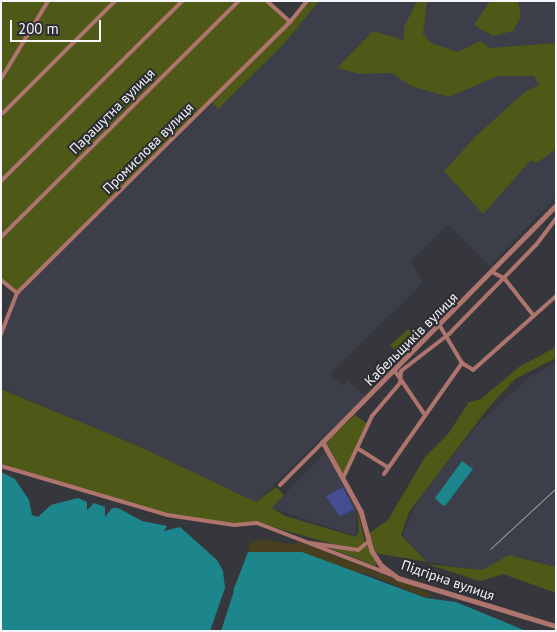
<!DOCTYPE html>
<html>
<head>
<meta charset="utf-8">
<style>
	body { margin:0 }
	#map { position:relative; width:557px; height:632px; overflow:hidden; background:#36373c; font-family:"PT Sans",sans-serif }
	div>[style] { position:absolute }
	.built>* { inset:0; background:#3c3e49 }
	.green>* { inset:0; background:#4e5817; transform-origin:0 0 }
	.sand>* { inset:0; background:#483f1f }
	.water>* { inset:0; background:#1c868c }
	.pier>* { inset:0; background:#36373c }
	.building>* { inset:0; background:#444d92 }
	.minor>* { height:4px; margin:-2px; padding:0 2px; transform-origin:2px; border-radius:2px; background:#b0746e }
	.tertiary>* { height:4.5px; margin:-2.25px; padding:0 2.25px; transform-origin:2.25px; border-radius:2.25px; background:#b0746e }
	.rail>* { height:1px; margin:-0.5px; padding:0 0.5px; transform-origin:0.5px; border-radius:0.5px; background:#9e9fa3 }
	span { translate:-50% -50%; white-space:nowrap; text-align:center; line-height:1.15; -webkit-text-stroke:4px #2c2d32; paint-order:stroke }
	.street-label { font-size:14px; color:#f4f5f8 }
	.frame { position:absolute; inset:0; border:2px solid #f4f5f8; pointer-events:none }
	.scale { position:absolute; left:10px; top:20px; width:91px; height:22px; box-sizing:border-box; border:2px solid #f4f5f8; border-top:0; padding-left:6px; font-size:15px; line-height:18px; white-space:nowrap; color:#f4f5f8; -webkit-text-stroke:4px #2c2d32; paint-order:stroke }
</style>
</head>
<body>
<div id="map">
	<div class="built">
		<div style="clip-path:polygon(319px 1px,556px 1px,556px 197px,490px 266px,448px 225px,411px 261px,423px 283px,330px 373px,342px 386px,348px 381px,365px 397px,256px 502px,136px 445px,1px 388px,1px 339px,19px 294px,212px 103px,218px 108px,284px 44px)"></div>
		<div style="clip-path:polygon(556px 363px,556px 567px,509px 555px,482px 570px,427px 562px,402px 535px,422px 493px,480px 422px,531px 376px)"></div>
		<div style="clip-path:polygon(325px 452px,356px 509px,356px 536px,272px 508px)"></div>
	</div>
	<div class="green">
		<div style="clip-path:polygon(1px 1px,266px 1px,288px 22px,16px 293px,1px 280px)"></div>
		<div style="clip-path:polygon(309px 1px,319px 1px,284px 44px,218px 109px,212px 103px)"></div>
		<div style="clip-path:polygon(417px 1px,427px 1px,423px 34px,431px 43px,458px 52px,480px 41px,490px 48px,556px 43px,556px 149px,537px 163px,531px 160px,483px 214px,444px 171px,477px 135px,526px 91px,539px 85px,534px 76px,498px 76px,449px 97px,411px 86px,392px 73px,359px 74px,337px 68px,373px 31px,404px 40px,404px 27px)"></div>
		<div style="clip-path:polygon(490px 1px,518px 1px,521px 17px,513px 31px,493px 36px,474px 25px)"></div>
		<div style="left:408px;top:329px;width:13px;height:24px;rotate:48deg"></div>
		<div style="clip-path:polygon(556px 347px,556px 358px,515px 379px,489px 407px,409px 512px,401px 535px,427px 562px,376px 553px,368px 534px,388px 520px,425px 457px,448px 434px,469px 402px,481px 399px,519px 367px)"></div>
		<div style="clip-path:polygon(1px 389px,136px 445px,256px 502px,276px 487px,284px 495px,272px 508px,285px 516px,356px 537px,359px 531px,357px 509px,365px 542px,358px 549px,343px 547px,256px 522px,235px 524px,167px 514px,1px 464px)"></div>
		<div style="clip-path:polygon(355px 415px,368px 424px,343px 474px,326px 441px)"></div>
		<div style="clip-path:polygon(321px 545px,357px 552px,368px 545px,377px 563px,376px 566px)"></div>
		<div style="clip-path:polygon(509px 555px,556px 567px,556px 593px,503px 574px,480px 581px,427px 564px,482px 570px)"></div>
	</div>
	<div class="sand">
		<div style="clip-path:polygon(263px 539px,295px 545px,297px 541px,431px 593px,426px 598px,368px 574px,248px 552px,250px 543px)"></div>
	</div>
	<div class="water">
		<div style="clip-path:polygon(462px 461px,473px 469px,445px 506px,441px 504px,435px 498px)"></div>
		<div style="clip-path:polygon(1px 472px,15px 479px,29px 500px,32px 515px,38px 517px,51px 505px,78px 498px,87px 502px,87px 510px,94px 503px,105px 507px,105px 517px,112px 508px,118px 508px,142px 521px,167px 526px,164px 531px,180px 527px,217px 560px,223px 571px,225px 588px,233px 591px,248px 552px,302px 552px,426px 598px,456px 602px,526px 631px,1px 631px)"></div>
	</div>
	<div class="pier">
		<div style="clip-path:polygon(225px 588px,234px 591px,221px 631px,210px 631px)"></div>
	</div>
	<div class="building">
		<div style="clip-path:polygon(343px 487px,354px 509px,340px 517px,326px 496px)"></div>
	</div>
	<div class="minor">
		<div style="left:267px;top:1px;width:31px;rotate:42deg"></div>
		<div style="left:1px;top:79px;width:91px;rotate:-58.9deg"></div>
		<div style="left:3px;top:113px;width:158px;rotate:-45deg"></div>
		<div style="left:1px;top:181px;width:255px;rotate:-44.8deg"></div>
		<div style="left:1px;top:237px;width:335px;rotate:-44.8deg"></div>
		<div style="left:494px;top:273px;width:11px;rotate:27deg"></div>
		<div style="left:504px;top:278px;width:48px;rotate:51.7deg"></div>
		<div style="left:1px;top:280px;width:21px;rotate:39deg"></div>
		<div style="left:440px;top:326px;width:43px;rotate:59.3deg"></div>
		<div style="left:1px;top:334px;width:44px;rotate:-68.7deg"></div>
		<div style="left:17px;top:293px;width:385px;rotate:-44.8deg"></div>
		<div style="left:290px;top:22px;width:27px;rotate:-51deg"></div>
		<div style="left:395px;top:371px;width:53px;rotate:55.7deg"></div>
		<div style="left:357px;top:448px;width:36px;rotate:32deg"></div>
		<div style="left:1px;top:466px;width:173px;rotate:16.4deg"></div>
		<div style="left:167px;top:515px;width:68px;rotate:8.5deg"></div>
		<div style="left:234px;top:525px;width:23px;rotate:-5deg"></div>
		<div style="left:257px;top:523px;width:145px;rotate:21.1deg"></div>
		<div style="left:384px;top:474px;width:136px;rotate:-54.9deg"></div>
		<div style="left:462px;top:363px;width:13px;rotate:32deg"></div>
		<div style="left:473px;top:370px;width:111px;rotate:-41.7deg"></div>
		<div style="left:343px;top:478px;width:68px;rotate:-64.9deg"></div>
		<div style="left:372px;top:416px;width:43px;rotate:-49.7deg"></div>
		<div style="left:400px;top:383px;width:12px;rotate:-85deg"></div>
		<div style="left:401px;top:371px;width:61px;rotate:-37.6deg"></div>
		<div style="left:449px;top:334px;width:124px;rotate:-45.7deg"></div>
		<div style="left:536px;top:245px;width:34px;rotate:-53deg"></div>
		<div style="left:280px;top:485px;width:61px;rotate:-45deg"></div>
		<div style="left:310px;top:543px;width:49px;rotate:8.3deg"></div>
		<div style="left:358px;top:550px;width:14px;rotate:-39deg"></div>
	</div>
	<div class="tertiary">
		<div style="left:556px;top:206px;width:332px;rotate:134.6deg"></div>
		<div style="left:323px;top:442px;width:79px;rotate:61.2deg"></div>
		<div style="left:361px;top:511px;width:41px;rotate:74.6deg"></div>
		<div style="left:372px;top:551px;width:17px;rotate:57deg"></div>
		<div style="left:381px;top:565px;width:21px;rotate:37deg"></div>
		<div style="left:398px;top:578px;width:165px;rotate:16.9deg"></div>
	</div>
	<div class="rail">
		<div style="left:490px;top:549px;width:90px;rotate:-42.7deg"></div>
	</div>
	<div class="street-label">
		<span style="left:112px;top:111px;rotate:-45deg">Парашутна вулиця</span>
		<span style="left:148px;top:148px;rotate:-45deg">Промислова вулиця</span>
		<span style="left:411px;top:339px;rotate:-45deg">Кабельщиків вулиця</span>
		<span style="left:448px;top:580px;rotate:19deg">Підгірна вулиця</span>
	</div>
	<div class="frame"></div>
	<div class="scale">200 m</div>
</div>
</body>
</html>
